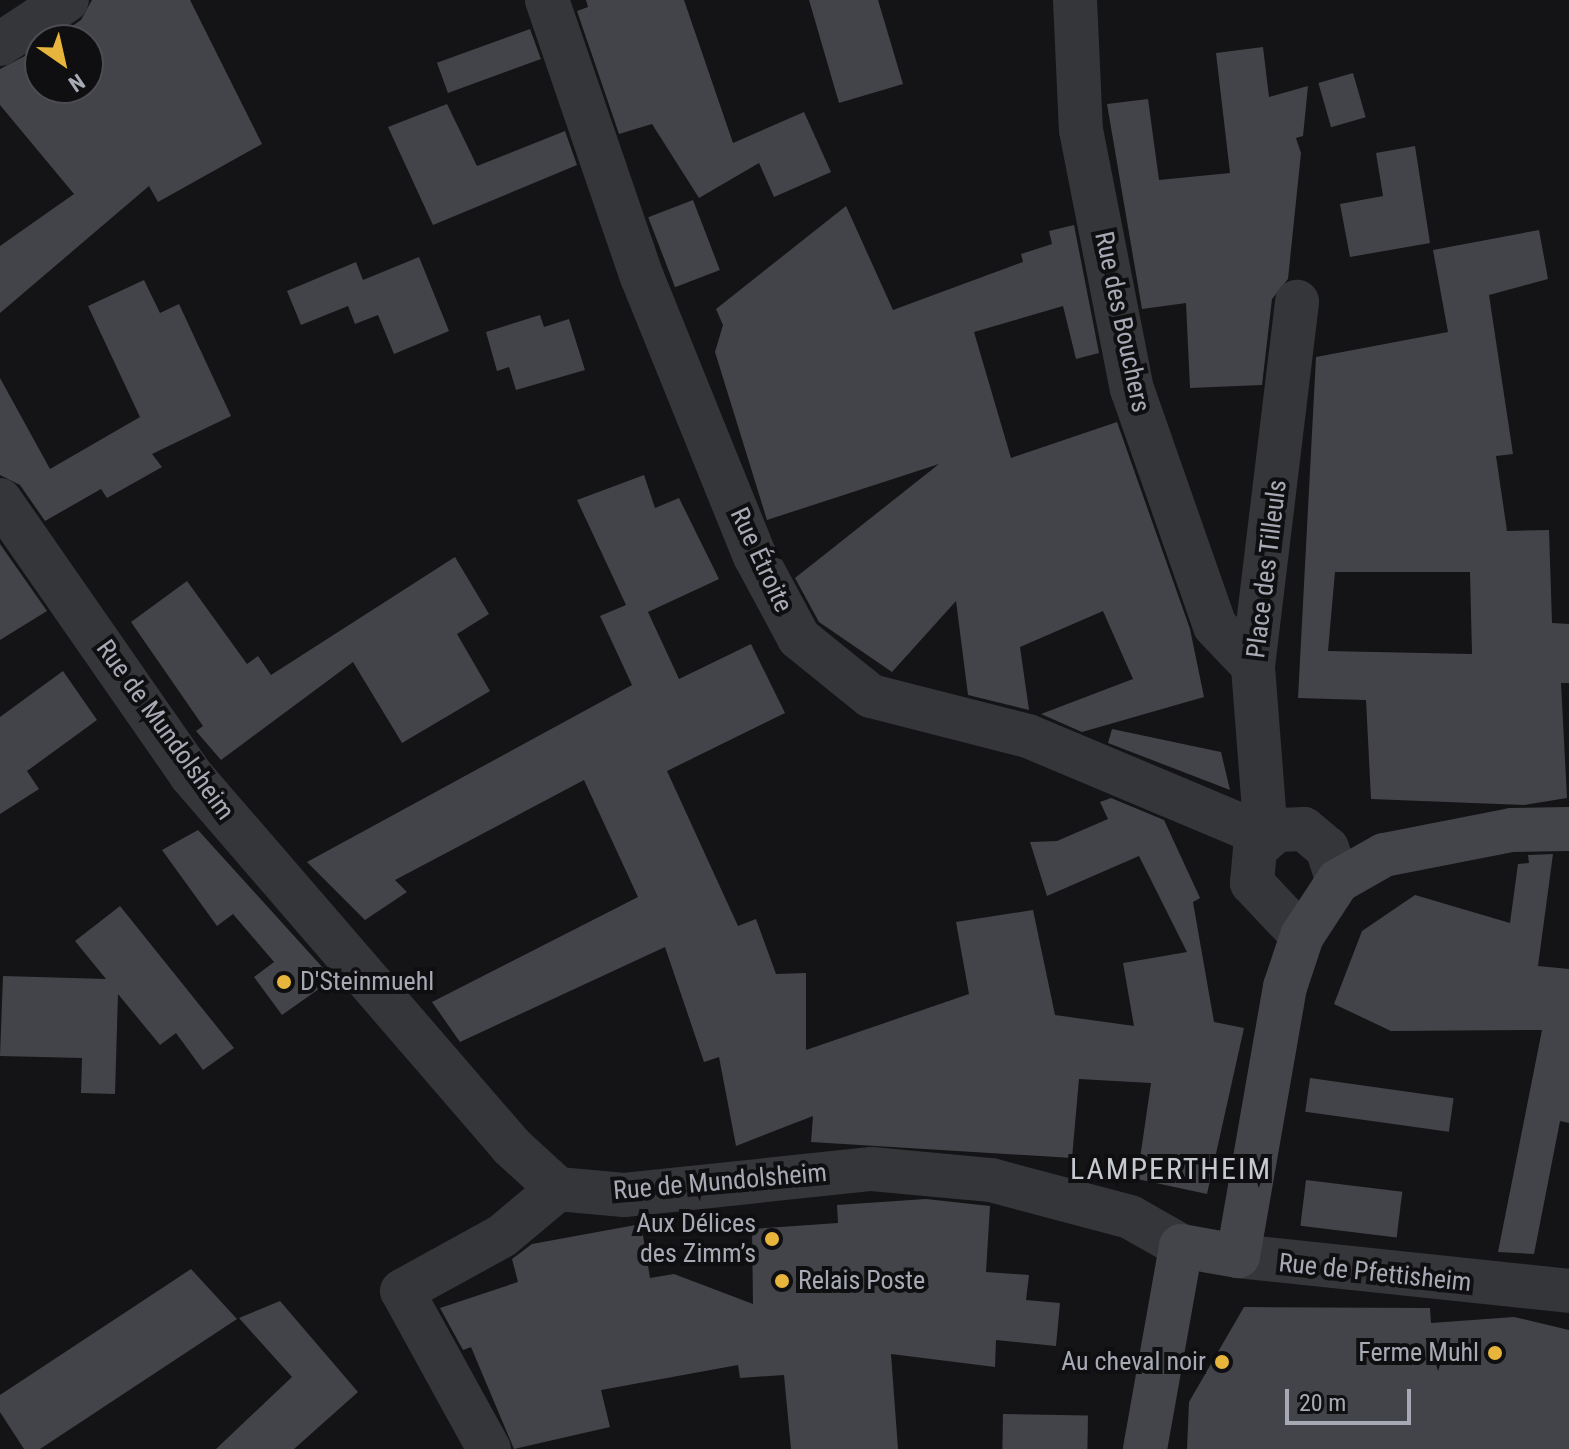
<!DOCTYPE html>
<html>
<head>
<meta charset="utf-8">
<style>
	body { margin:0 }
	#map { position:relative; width:1569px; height:1449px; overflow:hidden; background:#141416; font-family:"Roboto Condensed",sans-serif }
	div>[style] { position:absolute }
	.building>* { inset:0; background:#434449; transform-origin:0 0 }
	.minor>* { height:44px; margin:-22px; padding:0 22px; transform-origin:22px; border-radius:22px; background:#35363a }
	.tertiary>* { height:44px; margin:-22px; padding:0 22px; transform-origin:22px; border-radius:22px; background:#35363a }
	.secondary>* { height:44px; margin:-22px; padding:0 22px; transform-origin:22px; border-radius:22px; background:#43454a }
	.dots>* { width:22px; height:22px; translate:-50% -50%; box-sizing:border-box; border:4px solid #0f0f11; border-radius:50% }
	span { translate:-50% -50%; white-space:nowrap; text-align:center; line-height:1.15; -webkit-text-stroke:8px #0f0f11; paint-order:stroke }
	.street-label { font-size:26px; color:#a7aab5 }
	.poi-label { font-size:26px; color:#a7aab5 }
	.left { translate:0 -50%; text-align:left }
	.right { translate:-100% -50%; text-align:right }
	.quarter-label { font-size:30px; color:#c7c9d1; letter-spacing:2px }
	.north { position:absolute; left:24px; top:24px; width:80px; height:80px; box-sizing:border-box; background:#0f0f11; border:2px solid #4c4d53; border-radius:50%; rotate:146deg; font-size:22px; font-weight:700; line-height:32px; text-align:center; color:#a7aab5 }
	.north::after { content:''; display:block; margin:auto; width:28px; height:36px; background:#e7b53b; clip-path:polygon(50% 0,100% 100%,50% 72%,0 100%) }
	.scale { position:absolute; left:1285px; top:1389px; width:126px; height:36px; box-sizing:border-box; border:4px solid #a7aab5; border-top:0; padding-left:10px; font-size:24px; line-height:28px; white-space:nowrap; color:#a7aab5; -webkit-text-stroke:6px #0f0f11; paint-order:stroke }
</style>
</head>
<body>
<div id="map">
	<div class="building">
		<div style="clip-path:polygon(92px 0,190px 0,262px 144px,158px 202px,149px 186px,0 313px,0 246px,74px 194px,0 105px,0 69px,40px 48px,40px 88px,88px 88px,88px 40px,52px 40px,81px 20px)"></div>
		<div style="clip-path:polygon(586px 0,684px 0,733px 143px,804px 112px,831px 172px,774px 197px,759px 163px,699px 198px,652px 124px,619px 134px,577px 11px,588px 7px)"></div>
		<div style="clip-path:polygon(809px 0,878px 0,903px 84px,839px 103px)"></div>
		<div style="left:530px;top:29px;width:32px;height:99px;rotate:70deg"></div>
		<div style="clip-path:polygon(1263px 47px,1269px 97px,1308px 86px,1303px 136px,1296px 138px,1301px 153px,1288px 279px,1272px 299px,1262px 385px,1190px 388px,1186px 303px,1142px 309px,1107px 104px,1148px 99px,1159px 180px,1230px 173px,1216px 53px)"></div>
		<div style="left:1353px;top:73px;width:46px;height:36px;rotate:74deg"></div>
		<div style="clip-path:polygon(447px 104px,477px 166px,565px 131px,577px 165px,433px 225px,388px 127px)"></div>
		<div style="clip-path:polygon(1415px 146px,1430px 243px,1350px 257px,1340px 204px,1383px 196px,1376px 153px)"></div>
		<div style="left:693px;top:200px;width:75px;height:48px;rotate:69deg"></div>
		<div style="clip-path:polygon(846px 206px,893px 310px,1023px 262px,1021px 254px,1052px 244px,1049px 231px,1074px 225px,1099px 353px,1076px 359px,1063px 306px,974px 332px,1011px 458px,1117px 422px,1190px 629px,1204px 697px,1082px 732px,1041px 714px,1133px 679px,1103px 611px,1020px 647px,1029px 710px,968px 695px,956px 601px,892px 672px,819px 622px,795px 578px,939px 464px,767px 520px,715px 352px,723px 325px,716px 309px)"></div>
		<div style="clip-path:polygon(evenodd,1539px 230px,1548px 279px,1489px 295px,1513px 454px,1496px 456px,1507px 531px,1549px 530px,1552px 623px,1569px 624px,1569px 683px,1561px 683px,1567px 798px,1524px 805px,1371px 799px,1366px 700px,1298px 698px,1316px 357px,1448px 332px,1433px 250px,1539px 230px,1335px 572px,1470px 572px,1472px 654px,1328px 651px,1335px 572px)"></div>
		<div style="clip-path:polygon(419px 257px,449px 331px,394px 354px,378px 315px,355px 324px,348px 306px,301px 325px,287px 291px,356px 262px,363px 280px)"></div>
		<div style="clip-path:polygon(144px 280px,160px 313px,179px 304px,231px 416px,152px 454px,162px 467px,107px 498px,101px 489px,45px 521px,20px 485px,0 475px,0 378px,50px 469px,140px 417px,88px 306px)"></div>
		<div style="clip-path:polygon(540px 315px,544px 327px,569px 319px,585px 370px,516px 390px,509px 367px,497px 371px,486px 332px)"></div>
		<div style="clip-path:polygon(644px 475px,655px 508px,679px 498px,719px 579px,648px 612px,679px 679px,751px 644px,785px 713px,667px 771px,738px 926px,756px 919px,776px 974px,806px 973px,806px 1050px,969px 994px,956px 922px,1033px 910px,1055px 1015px,1134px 1026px,1123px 963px,1187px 952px,1139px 856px,1047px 896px,1030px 842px,1057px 841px,1108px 819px,1100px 802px,1111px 798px,1164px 820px,1200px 898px,1193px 902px,1214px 1022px,1244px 1028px,1207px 1194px,1137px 1179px,1151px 1083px,1079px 1079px,1072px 1158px,811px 1142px,813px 1116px,736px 1146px,719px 1057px,704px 1062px,665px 947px,460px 1042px,432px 1002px,638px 897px,584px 780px,395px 880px,407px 892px,365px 920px,307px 862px,632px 685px,600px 616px,626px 605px,577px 500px)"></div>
		<div style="clip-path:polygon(0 544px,47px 611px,0 640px)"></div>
		<div style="clip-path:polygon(455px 557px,489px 614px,457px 634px,490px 691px,402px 743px,353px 662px,221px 760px,196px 731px,203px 726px,131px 622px,187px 581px,247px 664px,258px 656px,271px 675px)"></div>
		<div style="clip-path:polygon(63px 671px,97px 720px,27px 771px,39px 789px,0 814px,0 717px)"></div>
		<div style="clip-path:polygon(1112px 729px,1221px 752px,1230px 790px,1108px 743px)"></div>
		<div style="clip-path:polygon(198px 830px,333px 979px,282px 1015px,254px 977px,274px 962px,233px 914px,217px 926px,162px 850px)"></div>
		<div style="clip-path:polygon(1553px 854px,1538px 966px,1569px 969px,1569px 1123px,1560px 1121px,1534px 1254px,1498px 1252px,1542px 1030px,1391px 1031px,1334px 1004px,1362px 931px,1415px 895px,1510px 923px,1518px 864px,1529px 863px,1528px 855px)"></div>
		<div style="clip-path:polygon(120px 906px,234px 1048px,203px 1070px,176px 1033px,160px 1045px,118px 994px,115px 1094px,81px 1093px,82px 1058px,0 1056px,3px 976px,106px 979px,75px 941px)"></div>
		<div style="left:1310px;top:1078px;width:145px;height:34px;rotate:8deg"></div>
		<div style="left:1306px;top:1180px;width:97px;height:46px;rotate:7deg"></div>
		<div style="clip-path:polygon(926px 1199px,990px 1206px,986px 1272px,1029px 1275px,1026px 1300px,1060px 1303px,1056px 1346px,996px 1340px,995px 1367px,891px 1354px,898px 1449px,791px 1449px,784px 1375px,740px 1378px,738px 1365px,601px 1390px,610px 1427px,514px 1449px,471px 1347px,463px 1350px,440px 1308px,518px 1282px,512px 1259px,532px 1244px,641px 1224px,650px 1278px,674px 1274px,753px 1304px,752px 1229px,838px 1223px,837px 1205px)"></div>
		<div style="clip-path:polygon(191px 1269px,237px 1319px,40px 1449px,24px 1449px,0 1412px,0 1395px)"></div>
		<div style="clip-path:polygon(280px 1301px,358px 1392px,294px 1449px,216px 1449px,292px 1377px,239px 1318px)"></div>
		<div style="clip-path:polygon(1244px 1307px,1430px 1308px,1431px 1323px,1514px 1317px,1569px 1330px,1569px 1449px,1187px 1449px,1189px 1402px)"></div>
		<div style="left:1003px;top:1414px;width:85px;height:35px;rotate:1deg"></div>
	</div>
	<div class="minor">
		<div style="left:547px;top:0;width:293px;rotate:71.1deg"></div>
		<div style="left:642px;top:277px;width:301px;rotate:68deg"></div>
		<div style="left:755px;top:556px;width:93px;rotate:61.8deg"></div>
		<div style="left:799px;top:638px;width:92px;rotate:38.9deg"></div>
		<div style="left:871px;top:696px;width:162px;rotate:14.3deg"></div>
		<div style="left:1028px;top:736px;width:258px;rotate:22.8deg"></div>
		<div style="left:1266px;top:836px;width:170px;rotate:-94.4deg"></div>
		<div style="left:1253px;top:666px;width:367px;rotate:-83.1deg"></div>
		<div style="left:1075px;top:0;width:130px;rotate:87.4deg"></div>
		<div style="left:1081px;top:130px;width:264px;rotate:78.9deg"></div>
		<div style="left:1132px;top:389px;width:251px;rotate:70.7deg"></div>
		<div style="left:1215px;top:626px;width:55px;rotate:46.5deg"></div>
		<div style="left:0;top:44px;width:80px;rotate:-33.3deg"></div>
		<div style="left:1302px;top:936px;width:73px;rotate:-133.3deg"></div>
		<div style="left:1252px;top:883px;width:34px;rotate:-85deg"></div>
		<div style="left:1255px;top:849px;width:29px;rotate:-41deg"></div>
		<div style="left:1277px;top:830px;width:27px;rotate:-2deg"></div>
		<div style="left:1304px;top:829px;width:30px;rotate:40deg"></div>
		<div style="left:1327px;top:848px;width:35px;rotate:72deg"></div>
		<div style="left:1238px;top:1256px;width:333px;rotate:6deg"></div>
		<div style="left:489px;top:1449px;width:180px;rotate:-118.8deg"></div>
		<div style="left:402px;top:1291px;width:114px;rotate:-28.8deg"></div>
		<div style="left:502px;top:1236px;width:73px;rotate:-40deg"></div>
	</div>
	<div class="tertiary">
		<div style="left:0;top:500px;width:335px;rotate:55.2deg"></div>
		<div style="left:191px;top:775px;width:490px;rotate:49.2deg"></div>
		<div style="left:511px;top:1146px;width:64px;rotate:42.5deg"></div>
		<div style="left:558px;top:1189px;width:66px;rotate:5.2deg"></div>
		<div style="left:624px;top:1195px;width:249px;rotate:-6deg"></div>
		<div style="left:872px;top:1169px;width:120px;rotate:5.3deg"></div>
		<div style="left:991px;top:1180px;width:144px;rotate:14.9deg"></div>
		<div style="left:1130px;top:1217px;width:59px;rotate:29.6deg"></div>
	</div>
	<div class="secondary">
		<div style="left:1145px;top:1449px;width:206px;rotate:-79.9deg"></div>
		<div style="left:1181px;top:1246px;width:58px;rotate:10deg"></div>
		<div style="left:1238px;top:1256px;width:273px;rotate:-80.1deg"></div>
		<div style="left:1285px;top:987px;width:54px;rotate:-71.6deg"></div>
		<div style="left:1302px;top:936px;width:66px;rotate:-56.8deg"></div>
		<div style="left:1338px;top:881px;width:53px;rotate:-29.5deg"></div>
		<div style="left:1384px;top:855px;width:130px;rotate:-11.1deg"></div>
		<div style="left:1512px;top:830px;width:57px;rotate:-1deg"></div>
	</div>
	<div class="dots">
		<div style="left:284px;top:982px;background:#e7b53b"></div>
		<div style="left:772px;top:1239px;background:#e7b53b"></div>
		<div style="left:782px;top:1281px;background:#e7b53b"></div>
		<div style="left:1495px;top:1353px;background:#e7b53b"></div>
		<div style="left:1222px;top:1362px;background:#e7b53b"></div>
	</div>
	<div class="street-label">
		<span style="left:1122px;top:322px;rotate:78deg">Rue des Bouchers</span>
		<span style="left:761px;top:560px;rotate:65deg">Rue Étroite</span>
		<span style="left:1267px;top:569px;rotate:-83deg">Place des Tilleuls</span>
		<span style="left:165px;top:730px;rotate:54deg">Rue de Mundolsheim</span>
		<span style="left:720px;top:1182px;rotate:-5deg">Rue de Mundolsheim</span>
		<span style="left:1375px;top:1273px;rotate:6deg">Rue de Pfettisheim</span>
	</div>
	<div class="poi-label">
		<span class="left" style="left:300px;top:982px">D'Steinmuehl</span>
		<span class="right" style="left:756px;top:1239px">Aux Délices<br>des Zimm’s</span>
		<span class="left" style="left:798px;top:1281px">Relais Poste</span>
		<span class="right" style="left:1479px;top:1353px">Ferme Muhl</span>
		<span class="right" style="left:1206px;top:1362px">Au cheval noir</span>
	</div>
	<div class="quarter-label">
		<span style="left:1171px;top:1169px">LAMPERTHEIM</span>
	</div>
	<div class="north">N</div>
	<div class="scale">20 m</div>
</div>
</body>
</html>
